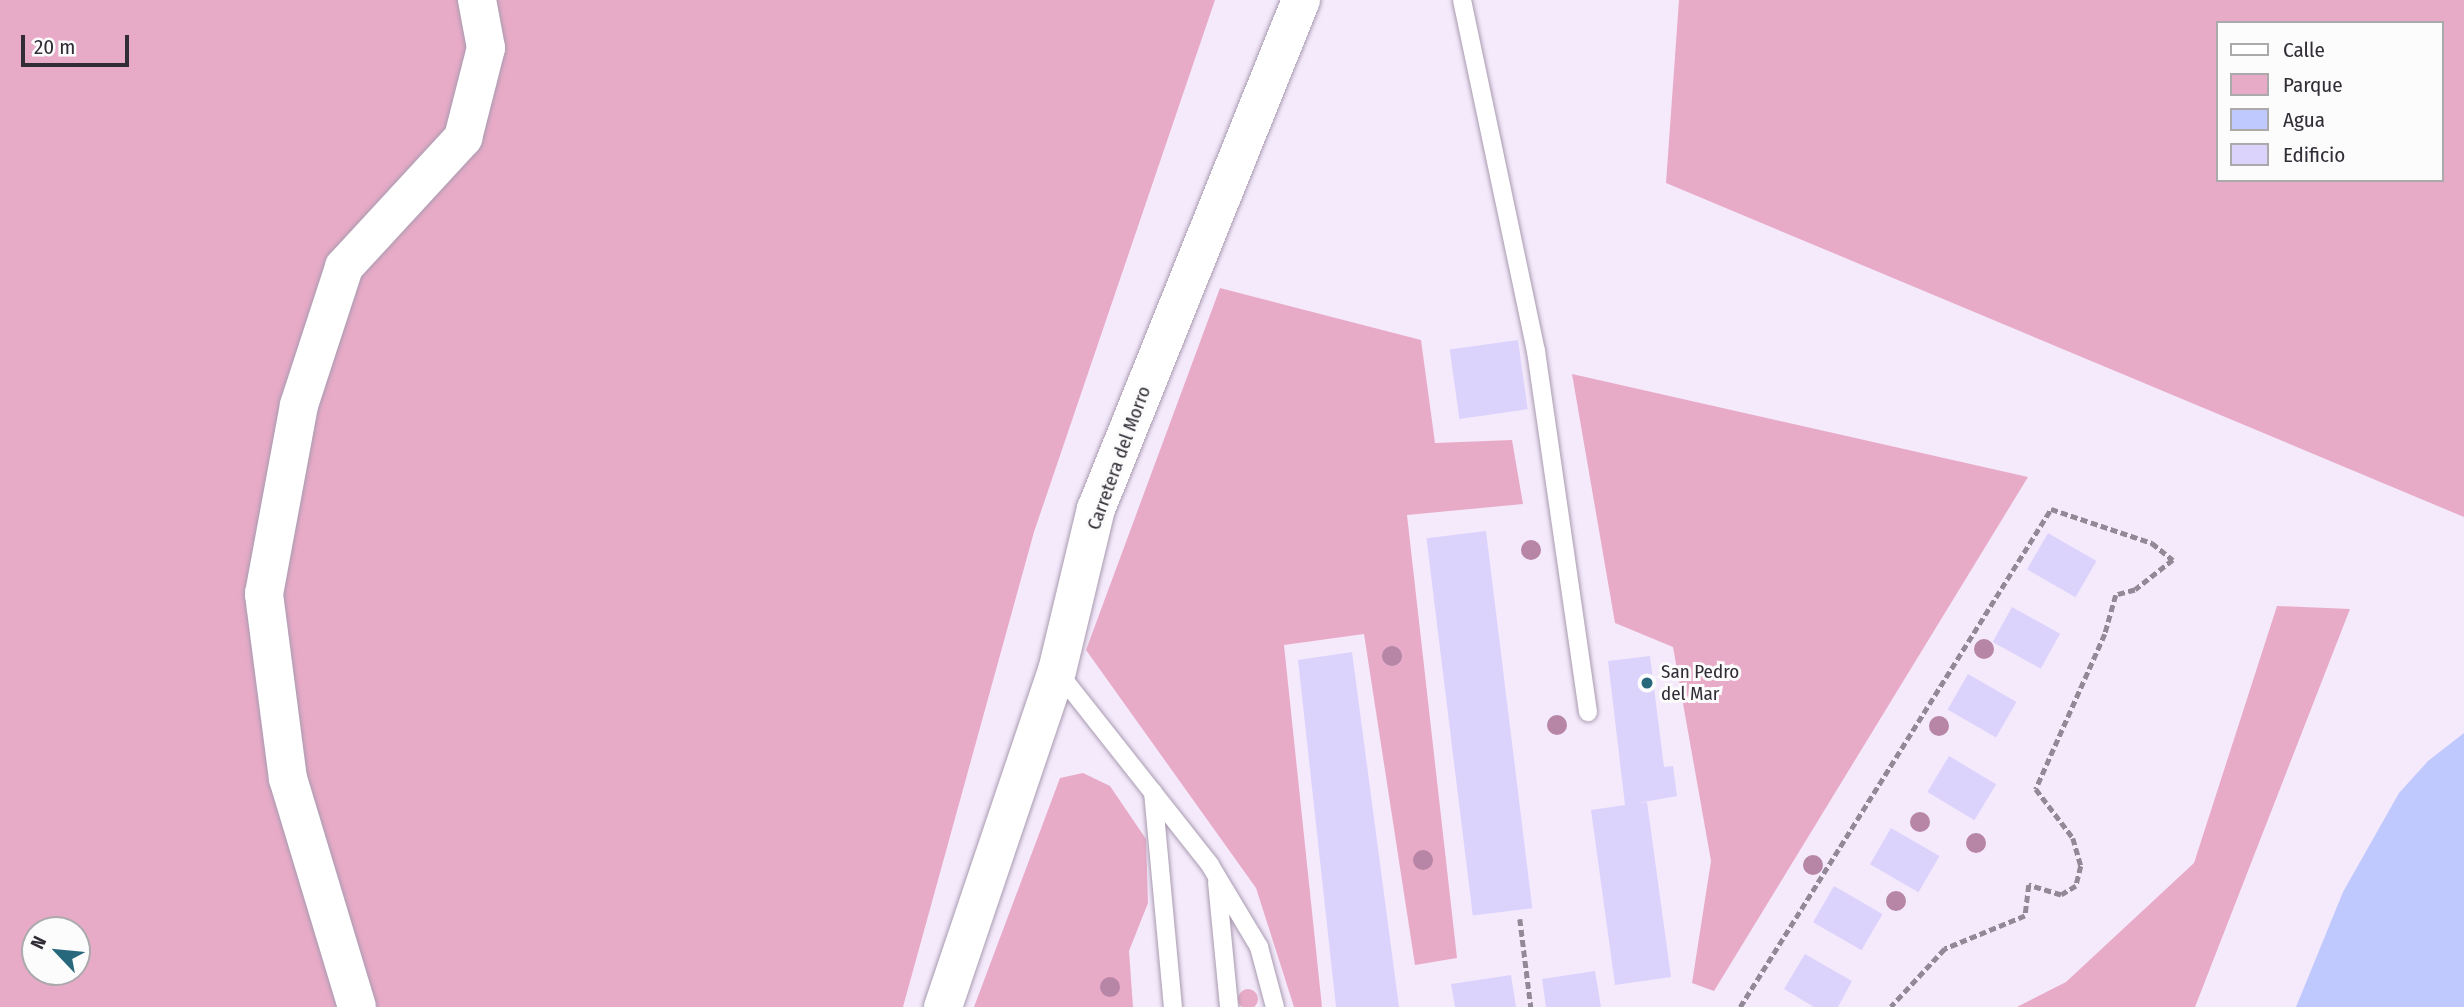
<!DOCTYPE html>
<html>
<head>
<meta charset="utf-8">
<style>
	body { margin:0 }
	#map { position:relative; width:2464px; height:1007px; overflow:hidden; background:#f5eafc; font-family:"Fira Sans Condensed",sans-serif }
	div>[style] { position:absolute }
	.green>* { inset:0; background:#e8abc7 }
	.round { border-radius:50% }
	.water>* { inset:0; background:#bfc9fe }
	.building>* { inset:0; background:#dcd3fc; transform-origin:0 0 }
	.path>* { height:4.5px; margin-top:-2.25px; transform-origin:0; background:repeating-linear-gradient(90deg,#918996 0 7px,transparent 0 10.5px) }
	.roads { filter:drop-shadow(0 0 2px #a89ab0) drop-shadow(0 0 2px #a89ab0) }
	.service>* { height:18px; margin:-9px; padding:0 9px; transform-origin:9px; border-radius:9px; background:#fff }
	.secondary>* { height:38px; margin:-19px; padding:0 19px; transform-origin:19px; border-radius:19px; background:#fff }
	.trees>* { width:20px; height:20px; margin:-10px; border-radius:50%; background:#b785a6 }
	.dots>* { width:19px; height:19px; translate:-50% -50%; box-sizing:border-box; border:4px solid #fcfcfc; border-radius:50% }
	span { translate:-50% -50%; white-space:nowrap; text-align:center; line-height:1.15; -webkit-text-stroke:6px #fcfcfc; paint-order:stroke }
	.street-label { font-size:19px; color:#312c35 }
	.poi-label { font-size:19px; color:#312c35 }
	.left { translate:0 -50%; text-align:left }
	.legend { position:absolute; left:2216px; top:21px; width:228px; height:161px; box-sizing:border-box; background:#fcfcfc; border:2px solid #aba9ac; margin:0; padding:9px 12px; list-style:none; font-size:21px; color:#312c35 }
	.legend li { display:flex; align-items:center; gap:14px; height:35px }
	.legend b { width:35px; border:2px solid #aba9ac }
	.north { position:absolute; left:21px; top:916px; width:70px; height:70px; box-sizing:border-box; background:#fcfcfc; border:2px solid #aba9ac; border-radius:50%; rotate:296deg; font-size:19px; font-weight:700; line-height:28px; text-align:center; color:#312c35 }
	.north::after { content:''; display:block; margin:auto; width:24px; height:32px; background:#27687c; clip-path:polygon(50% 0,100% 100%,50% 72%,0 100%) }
	.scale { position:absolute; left:21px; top:35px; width:108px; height:32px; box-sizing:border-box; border:4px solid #312c35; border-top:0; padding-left:9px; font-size:21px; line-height:24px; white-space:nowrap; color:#312c35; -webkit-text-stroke:5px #fcfcfc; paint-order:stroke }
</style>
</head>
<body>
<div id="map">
	<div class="green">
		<div style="clip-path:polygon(evenodd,0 0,1215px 0,1034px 532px,903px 1007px,0 1007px,0 0,35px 930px,77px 930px,77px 972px,35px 972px,35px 930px)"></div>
		<div style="clip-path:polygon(evenodd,1679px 0,2464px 0,2464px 517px,1666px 183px,1679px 0,2217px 23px,2441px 23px,2441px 180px,2217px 180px,2217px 23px)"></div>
		<div style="clip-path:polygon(1220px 288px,1421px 340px,1435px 443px,1512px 440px,1523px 504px,1407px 515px,1457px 958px,1415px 965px,1364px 634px,1284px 645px,1322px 1007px,1294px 1007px,1256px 888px,1086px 650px)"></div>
		<div style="clip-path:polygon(1572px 374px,2028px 477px,1714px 991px,1692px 983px,1711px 861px,1673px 647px,1615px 623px)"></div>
		<div style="clip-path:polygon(2277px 606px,2350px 609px,2195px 1007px,2017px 1007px,2066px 982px,2194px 863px)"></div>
		<div style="clip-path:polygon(1083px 773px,1110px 786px,1146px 839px,1148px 903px,1129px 951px,1133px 1007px,974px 1007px,1060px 778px)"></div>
		<div class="round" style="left:1238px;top:989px;width:20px;height:20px"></div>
	</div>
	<div class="water">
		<div style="clip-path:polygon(2464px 733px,2464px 1007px,2296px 1007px,2343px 892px,2399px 793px,2428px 761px)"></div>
	</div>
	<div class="building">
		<div style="left:1518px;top:340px;width:70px;height:69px;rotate:82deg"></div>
		<div style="left:1486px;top:531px;width:380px;height:60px;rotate:83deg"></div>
		<div style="left:2048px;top:533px;width:56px;height:42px;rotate:30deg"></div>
		<div style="left:2012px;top:607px;width:55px;height:40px;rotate:29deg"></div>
		<div style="clip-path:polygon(1352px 652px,1399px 1007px,1336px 1007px,1298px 660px)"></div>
		<div style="clip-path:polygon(1650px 656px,1664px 767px,1673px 766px,1677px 796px,1638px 803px,1647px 802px,1671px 977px,1615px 985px,1591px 810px,1625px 805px,1608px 661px)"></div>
		<div style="left:1968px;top:674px;width:56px;height:41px;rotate:30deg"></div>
		<div style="left:1949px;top:756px;width:55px;height:42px;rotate:31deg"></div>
		<div style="left:1891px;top:828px;width:56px;height:42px;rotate:30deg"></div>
		<div style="left:1834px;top:886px;width:56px;height:42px;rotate:30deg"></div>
		<div style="clip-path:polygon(1805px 954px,1852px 981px,1838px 1007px,1814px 1007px,1784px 989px)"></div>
		<div style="clip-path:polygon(1595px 971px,1601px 1007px,1546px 1007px,1542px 979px)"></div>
		<div style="clip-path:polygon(1511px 975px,1516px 1007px,1455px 1007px,1451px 984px)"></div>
	</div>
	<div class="path">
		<div style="left:1520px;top:919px;width:89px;rotate:82.9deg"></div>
		<div style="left:1740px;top:1007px;width:587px;rotate:-58.02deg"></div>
		<div style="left:2051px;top:509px;width:107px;rotate:18.6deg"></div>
		<div style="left:2152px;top:543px;width:27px;rotate:39deg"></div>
		<div style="left:2173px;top:560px;width:48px;rotate:141.7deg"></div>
		<div style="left:2135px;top:590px;width:20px;rotate:165deg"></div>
		<div style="left:2116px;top:595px;width:41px;rotate:105.8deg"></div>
		<div style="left:2105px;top:634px;width:170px;rotate:114deg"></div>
		<div style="left:2036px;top:789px;width:61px;rotate:52.9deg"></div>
		<div style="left:2073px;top:838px;width:29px;rotate:74deg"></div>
		<div style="left:2081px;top:866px;width:21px;rotate:104deg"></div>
		<div style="left:2076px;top:886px;width:17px;rotate:149deg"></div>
		<div style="left:2061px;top:895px;width:34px;rotate:-163deg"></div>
		<div style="left:2029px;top:885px;width:31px;rotate:97deg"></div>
		<div style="left:2025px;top:916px;width:87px;rotate:157.6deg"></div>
		<div style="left:1945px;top:949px;width:79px;rotate:133deg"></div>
	</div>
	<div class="roads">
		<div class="service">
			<div style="left:1462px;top:0;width:359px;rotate:78.1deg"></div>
			<div style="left:1536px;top:351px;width:365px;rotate:81.8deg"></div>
			<div style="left:1057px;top:671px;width:247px;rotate:51.7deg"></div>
			<div style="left:1210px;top:865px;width:96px;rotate:59.1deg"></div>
			<div style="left:1259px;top:947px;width:62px;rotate:75.1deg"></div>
			<div style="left:1153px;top:792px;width:216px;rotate:84.7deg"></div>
			<div style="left:1217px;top:882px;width:126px;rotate:84.5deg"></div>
		</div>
		<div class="secondary">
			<div style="left:357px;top:1007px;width:238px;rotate:-106.8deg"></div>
			<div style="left:288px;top:779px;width:187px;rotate:-97.4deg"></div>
			<div style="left:264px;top:594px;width:192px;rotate:-79.5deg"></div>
			<div style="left:299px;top:405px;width:145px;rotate:-71.9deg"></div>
			<div style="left:344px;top:267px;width:176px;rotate:-47.3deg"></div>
			<div style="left:463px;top:138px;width:93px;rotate:-75.7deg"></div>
			<div style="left:486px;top:48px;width:49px;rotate:-100.6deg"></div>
			<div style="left:943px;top:1007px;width:355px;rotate:-71.3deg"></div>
			<div style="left:1057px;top:671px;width:167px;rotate:-76.5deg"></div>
			<div style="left:1096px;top:509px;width:549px;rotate:-68.06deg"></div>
		</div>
	</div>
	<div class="trees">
		<div style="left:1531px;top:550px"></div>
		<div style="left:1984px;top:649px"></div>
		<div style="left:1392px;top:656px"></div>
		<div style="left:1557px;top:725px"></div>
		<div style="left:1939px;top:726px"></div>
		<div style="left:1920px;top:822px"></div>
		<div style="left:1976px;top:843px"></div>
		<div style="left:1423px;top:860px"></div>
		<div style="left:1813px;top:865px"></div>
		<div style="left:1896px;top:901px"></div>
		<div style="left:1110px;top:987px"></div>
	</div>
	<div class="dots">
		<div style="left:1647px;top:683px;background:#27687c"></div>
	</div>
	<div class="street-label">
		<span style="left:1119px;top:458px;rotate:-70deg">Carretera del Morro</span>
	</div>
	<div class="poi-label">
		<span class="left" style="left:1661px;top:683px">San Pedro<br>del Mar</span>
	</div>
	<ul class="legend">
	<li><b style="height:9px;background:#fff"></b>Calle</li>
	<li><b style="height:19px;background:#e8abc7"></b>Parque</li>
	<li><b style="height:19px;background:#bfc9fe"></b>Agua</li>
	<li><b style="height:19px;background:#dcd3fc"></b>Edificio</li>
	</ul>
	<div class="north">N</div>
	<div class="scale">20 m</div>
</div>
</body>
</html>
